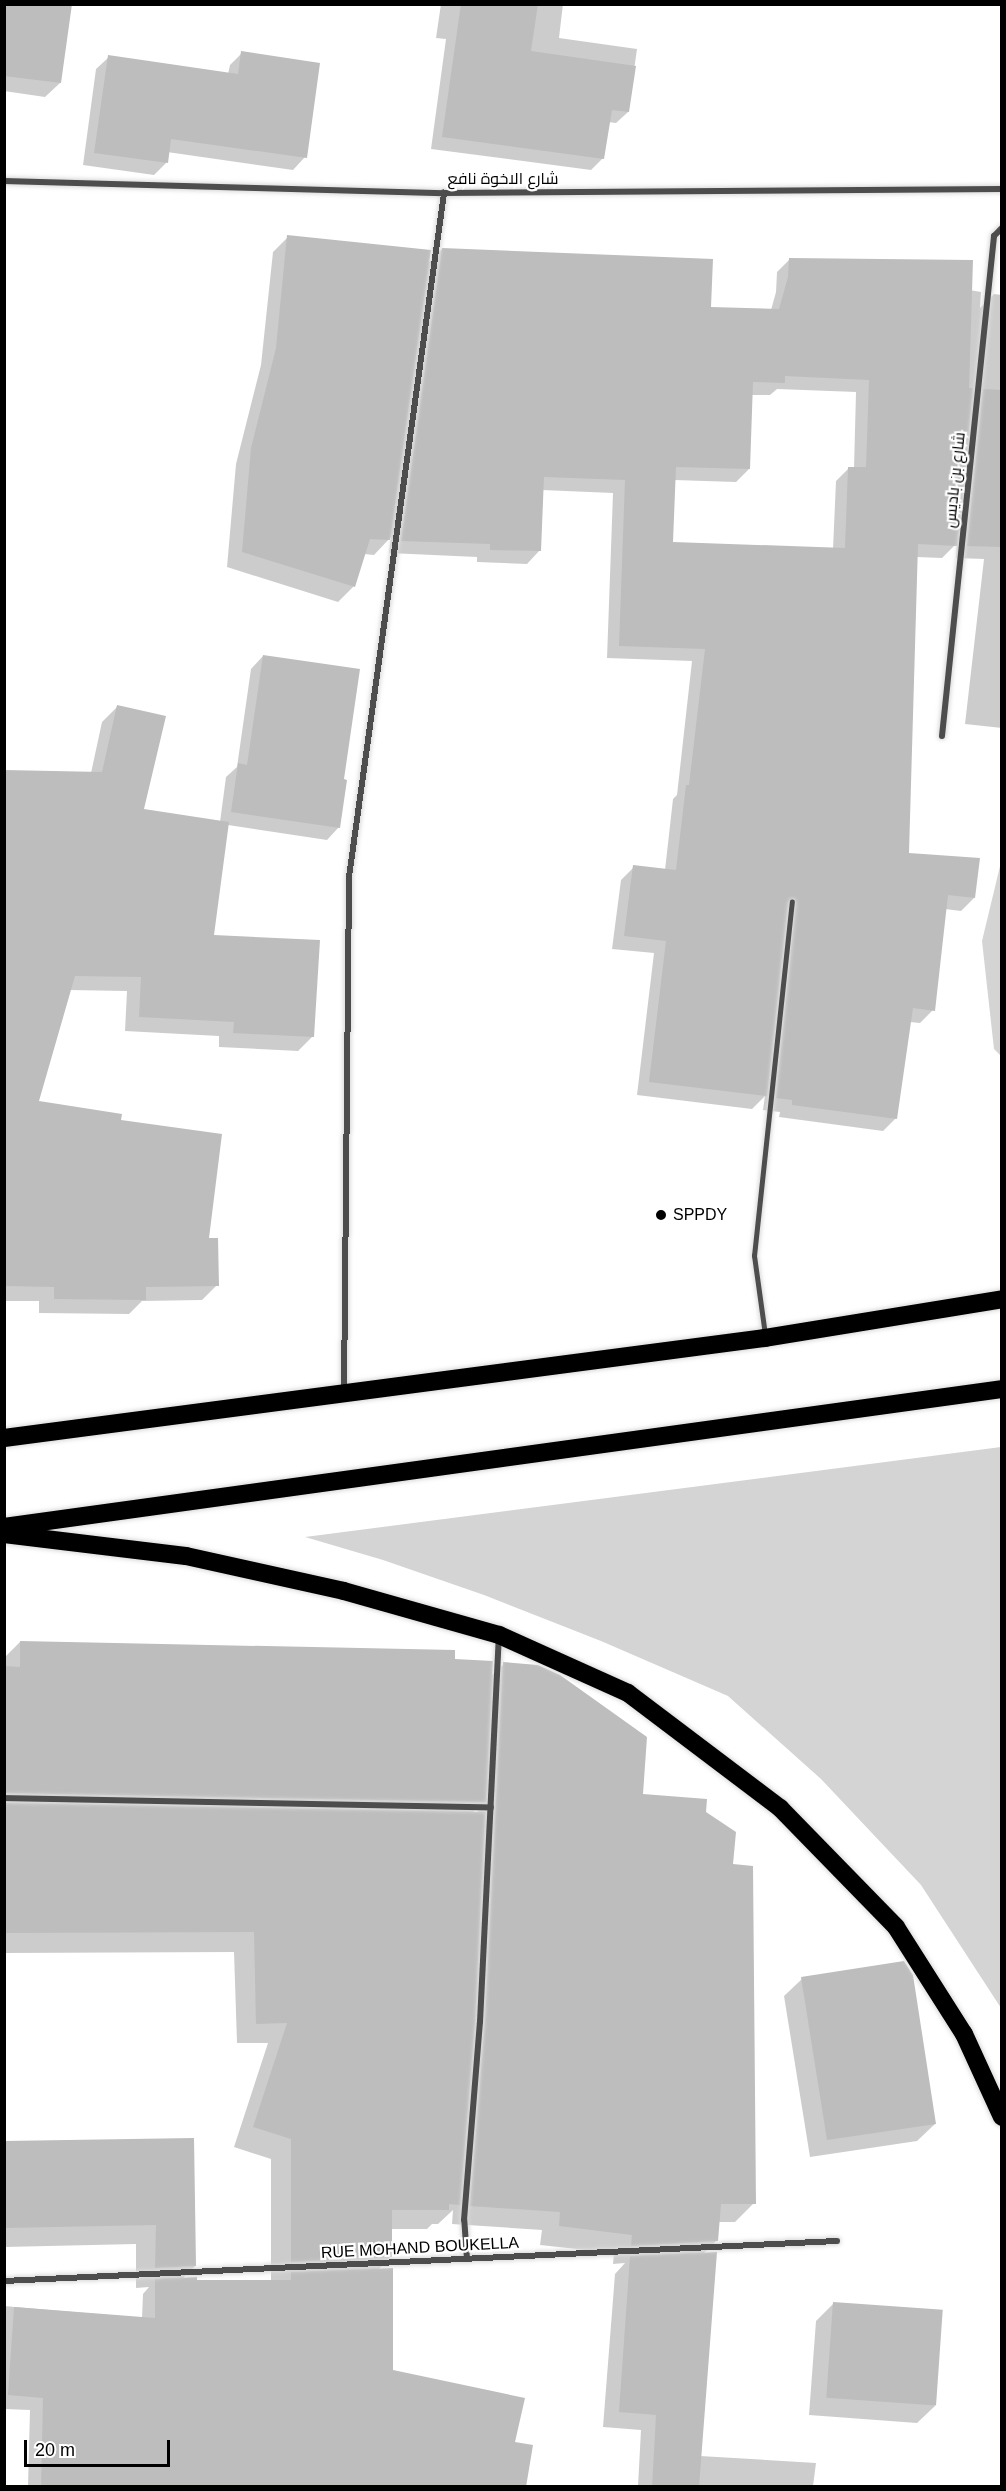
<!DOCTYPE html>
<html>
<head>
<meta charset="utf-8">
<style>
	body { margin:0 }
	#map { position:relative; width:1006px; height:2491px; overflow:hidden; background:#fff; font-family:Helvetica,Cairo,sans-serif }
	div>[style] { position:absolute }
	.green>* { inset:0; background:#d4d4d4 }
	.shadow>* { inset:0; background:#0003 }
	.building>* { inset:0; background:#bdbdbd; transform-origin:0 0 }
	.roads { filter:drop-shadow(0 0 2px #dbdbdb) drop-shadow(0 0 2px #dbdbdb) }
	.lane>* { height:4.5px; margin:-2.25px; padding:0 2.25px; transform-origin:2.25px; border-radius:2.25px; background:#4d4d4d }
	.street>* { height:6px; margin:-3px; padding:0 3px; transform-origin:3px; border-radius:3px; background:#4d4d4d }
	.highway>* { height:18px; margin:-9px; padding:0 9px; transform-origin:9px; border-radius:9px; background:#000 }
	.dots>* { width:16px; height:16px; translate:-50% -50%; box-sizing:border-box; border:3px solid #fff; border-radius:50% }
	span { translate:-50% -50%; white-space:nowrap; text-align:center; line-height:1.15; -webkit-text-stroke:4.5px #fff; paint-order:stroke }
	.street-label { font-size:16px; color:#000 }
	.poi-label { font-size:16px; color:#000 }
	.left { translate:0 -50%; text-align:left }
	.frame { position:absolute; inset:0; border:6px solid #000; pointer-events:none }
	.scale { position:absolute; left:24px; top:2440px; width:146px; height:27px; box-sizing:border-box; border:3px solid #000; border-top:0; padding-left:8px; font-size:18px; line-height:21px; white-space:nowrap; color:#000; -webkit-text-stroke:4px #fff; paint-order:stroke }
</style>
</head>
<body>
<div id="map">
	<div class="green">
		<div style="clip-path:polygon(1001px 862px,1001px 1056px,994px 1049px,982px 941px)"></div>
		<div style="clip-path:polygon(1001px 1447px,1001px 2008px,921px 1885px,821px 1779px,728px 1696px,601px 1641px,484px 1595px,383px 1560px,305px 1537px)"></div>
	</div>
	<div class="shadow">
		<div style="clip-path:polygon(4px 4px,60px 83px,45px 97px,4px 91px)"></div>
		<div style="clip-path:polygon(441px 4px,563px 4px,559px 38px,637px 49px,628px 112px,616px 123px,608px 122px,603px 158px,591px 170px,431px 149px,446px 39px,436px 38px)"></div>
		<div style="clip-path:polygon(242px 53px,305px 157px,293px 170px,167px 152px,166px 163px,154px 175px,83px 165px,96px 69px,109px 57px,228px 74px,230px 65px)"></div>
		<div style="clip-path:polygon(evenodd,288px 237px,427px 264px,442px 249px,710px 308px,771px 310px,776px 292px,777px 272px,790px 259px,981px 292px,980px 308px,994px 294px,1002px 295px,1002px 728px,965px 724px,984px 559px,956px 558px,957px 543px,942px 558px,916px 557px,908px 855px,974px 898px,961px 911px,945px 909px,933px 1010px,920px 1023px,910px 1022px,896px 1118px,883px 1131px,779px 1117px,780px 1112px,763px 1110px,765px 1096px,752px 1109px,637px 1095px,654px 953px,612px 949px,621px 880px,634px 867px,665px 870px,673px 799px,677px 795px,692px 661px,607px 658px,613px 493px,542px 490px,540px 550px,527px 564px,477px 562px,477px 557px,389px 553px,391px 537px,374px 555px,364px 554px,353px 587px,338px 602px,227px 567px,236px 464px,261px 365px,273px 252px,288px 237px,777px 389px,856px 392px,854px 468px,849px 468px,836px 481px,833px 549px,672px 543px,674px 480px,736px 482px,749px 469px,751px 395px,770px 395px,777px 389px)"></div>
		<div style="clip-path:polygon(263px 656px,342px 780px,339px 827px,327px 840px,228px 825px,212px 936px,313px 1036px,298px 1051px,219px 1047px,219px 1036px,125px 1031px,127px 991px,69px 990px,37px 1103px,119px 1121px,207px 1239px,217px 1285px,202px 1300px,142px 1301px,129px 1314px,39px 1313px,39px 1301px,4px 1301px,4px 1032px,91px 773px,102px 722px,117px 707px,142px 810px,220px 822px,226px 777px,237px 767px,251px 669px)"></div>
		<div style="clip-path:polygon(evenodd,20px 1642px,454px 1660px,490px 1677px,504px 1664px,641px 1796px,705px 1812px,732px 1866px,754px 2203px,735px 2222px,718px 2222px,716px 2241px,703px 2254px,700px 2456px,816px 2463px,813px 2486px,638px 2486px,641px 2430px,603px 2427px,615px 2274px,625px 2263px,613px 2264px,614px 2253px,540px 2245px,542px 2230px,452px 2224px,453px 2210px,438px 2224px,432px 2224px,427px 2229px,391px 2229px,391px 2256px,378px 2270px,392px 2371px,513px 2443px,524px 2486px,28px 2486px,30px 2410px,4px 2409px,4px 2306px,142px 2318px,143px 2294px,149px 2287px,136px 2288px,136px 2244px,4px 2247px,4px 2143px,192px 2140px,195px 2266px,182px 2279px,195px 2281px,271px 2282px,271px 2159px,234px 2147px,268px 2043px,237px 2043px,234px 1952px,4px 1953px,4px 1658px,20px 1642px,478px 1807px,478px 1814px,472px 1813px,478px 1807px)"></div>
		<div style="clip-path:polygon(802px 1979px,935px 2124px,917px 2141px,810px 2157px,784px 1996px)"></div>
		<div style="clip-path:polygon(833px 2304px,935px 2406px,917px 2423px,809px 2415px,816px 2321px)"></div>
	</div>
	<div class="building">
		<div style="clip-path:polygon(4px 4px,72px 4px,61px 83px,4px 76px)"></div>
		<div style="clip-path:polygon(461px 4px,538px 4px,531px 51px,636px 66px,629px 112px,612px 110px,604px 159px,442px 137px)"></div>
		<div style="clip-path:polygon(241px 51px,320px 63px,307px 158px,171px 139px,168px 163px,94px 153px,108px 55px,238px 74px)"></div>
		<div style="clip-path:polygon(287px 235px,431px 250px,390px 540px,370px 539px,355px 587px,242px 552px,251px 448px,276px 348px)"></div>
		<div style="clip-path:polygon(evenodd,442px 248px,713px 259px,711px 307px,779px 309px,788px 277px,789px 258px,973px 260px,969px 388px,973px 388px,957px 546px,918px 544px,909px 853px,980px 858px,975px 898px,948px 895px,935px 1011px,913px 1008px,897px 1119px,792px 1105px,792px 1100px,776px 1098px,796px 902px,793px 898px,788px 902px,767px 1096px,649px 1082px,666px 941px,624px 936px,633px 865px,676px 870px,686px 785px,689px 785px,705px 649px,619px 646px,625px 480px,544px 477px,541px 551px,490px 550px,490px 544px,401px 541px,442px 248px,785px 376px,869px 380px,866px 467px,848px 467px,845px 548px,673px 542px,676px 467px,750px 469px,753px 382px,785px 383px,785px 376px)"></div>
		<div style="clip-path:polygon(983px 389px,1002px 390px,1002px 547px,967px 546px)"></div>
		<div style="clip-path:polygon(263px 655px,360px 669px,344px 779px,347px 780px,340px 828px,231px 812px,238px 763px,247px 765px)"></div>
		<div style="clip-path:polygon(117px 705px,166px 716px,144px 809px,229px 822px,214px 935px,320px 940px,314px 1037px,233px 1033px,234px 1022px,139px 1017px,141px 977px,75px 976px,39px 1101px,122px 1114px,121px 1120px,222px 1134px,209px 1238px,218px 1238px,219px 1286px,146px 1287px,146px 1300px,54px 1299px,54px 1287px,4px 1286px,4px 770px,102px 772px)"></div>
		<div style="clip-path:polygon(20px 1641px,455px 1650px,455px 1659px,493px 1661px,486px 1802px,4px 1793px,4px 1666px,20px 1667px)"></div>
		<div style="clip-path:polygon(503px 1662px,538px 1665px,560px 1675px,647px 1737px,643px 1794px,707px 1799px,706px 1812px,736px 1832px,733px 1864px,753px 1866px,756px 2204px,721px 2204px,718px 2241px,631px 2246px,632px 2235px,559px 2226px,560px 2212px,470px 2206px,485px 2022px)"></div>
		<div style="clip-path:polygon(4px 1803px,485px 1812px,475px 2022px,460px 2205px,449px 2204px,449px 2210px,392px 2210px,392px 2257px,291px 2262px,291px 2139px,253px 2127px,287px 2023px,256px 2024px,254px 1932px,4px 1933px)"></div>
		<div style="clip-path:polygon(904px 1961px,913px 1975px,936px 2124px,827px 2140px,801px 1977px)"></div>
		<div style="clip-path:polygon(194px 2138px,196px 2266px,155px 2268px,156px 2225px,4px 2228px,4px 2141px)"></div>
		<div style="clip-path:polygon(717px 2252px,699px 2487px,652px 2487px,656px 2415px,619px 2412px,630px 2256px)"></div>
		<div style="clip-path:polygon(393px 2268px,393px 2370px,525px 2398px,515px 2442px,533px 2445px,526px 2487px,41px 2487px,43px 2398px,8px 2395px,14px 2307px,155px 2318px,155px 2279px,197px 2277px,197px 2280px,291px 2280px,291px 2272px)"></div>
		<div style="left:833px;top:2302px;width:110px;height:96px;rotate:4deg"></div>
	</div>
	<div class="roads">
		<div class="lane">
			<div style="left:765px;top:1335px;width:80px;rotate:-97.9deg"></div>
			<div style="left:754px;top:1256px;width:356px;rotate:-83.9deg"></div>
		</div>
		<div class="street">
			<div style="left:4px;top:181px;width:440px;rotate:1.6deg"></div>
			<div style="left:444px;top:193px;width:558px;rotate:-0.41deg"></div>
			<div style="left:942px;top:736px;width:503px;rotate:-84.06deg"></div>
			<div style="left:994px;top:236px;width:11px;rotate:-45deg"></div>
			<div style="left:344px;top:1392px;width:515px;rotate:-89.44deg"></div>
			<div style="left:349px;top:877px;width:691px;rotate:-82.09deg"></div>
			<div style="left:4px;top:1798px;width:487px;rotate:1.1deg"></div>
			<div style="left:467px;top:2259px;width:39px;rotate:-94deg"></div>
			<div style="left:464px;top:2220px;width:199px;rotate:-85.4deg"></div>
			<div style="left:480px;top:2022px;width:385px;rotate:-87.2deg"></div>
			<div style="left:4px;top:2281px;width:834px;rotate:-2.75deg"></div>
		</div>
		<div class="highway">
			<div style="left:4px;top:1438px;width:768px;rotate:-7.49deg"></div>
			<div style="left:765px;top:1338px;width:240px;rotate:-9.3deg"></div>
			<div style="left:4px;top:1527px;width:1007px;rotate:-7.87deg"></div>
			<div style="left:4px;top:1534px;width:183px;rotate:6.9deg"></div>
			<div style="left:186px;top:1556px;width:162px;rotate:12.5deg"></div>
			<div style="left:344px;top:1591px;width:161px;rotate:15.8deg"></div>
			<div style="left:499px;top:1635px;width:141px;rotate:24.2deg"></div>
			<div style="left:628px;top:1693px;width:191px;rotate:37.1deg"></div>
			<div style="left:780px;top:1808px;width:166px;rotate:45.7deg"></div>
			<div style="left:896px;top:1927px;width:127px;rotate:57.6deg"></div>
			<div style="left:964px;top:2034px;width:91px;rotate:65.4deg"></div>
		</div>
	</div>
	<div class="dots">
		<div style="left:661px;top:1215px;background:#000"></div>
	</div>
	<div class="street-label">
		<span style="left:503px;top:179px">شارع الاخوة نافع</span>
		<span style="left:955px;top:480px;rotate:-84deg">شارع بن باديس</span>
		<span style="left:420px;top:2248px;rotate:-3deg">RUE MOHAND BOUKELLA</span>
	</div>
	<div class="poi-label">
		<span class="left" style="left:673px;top:1215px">SPPDY</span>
	</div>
	<div class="frame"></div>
	<div class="scale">20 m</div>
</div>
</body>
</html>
